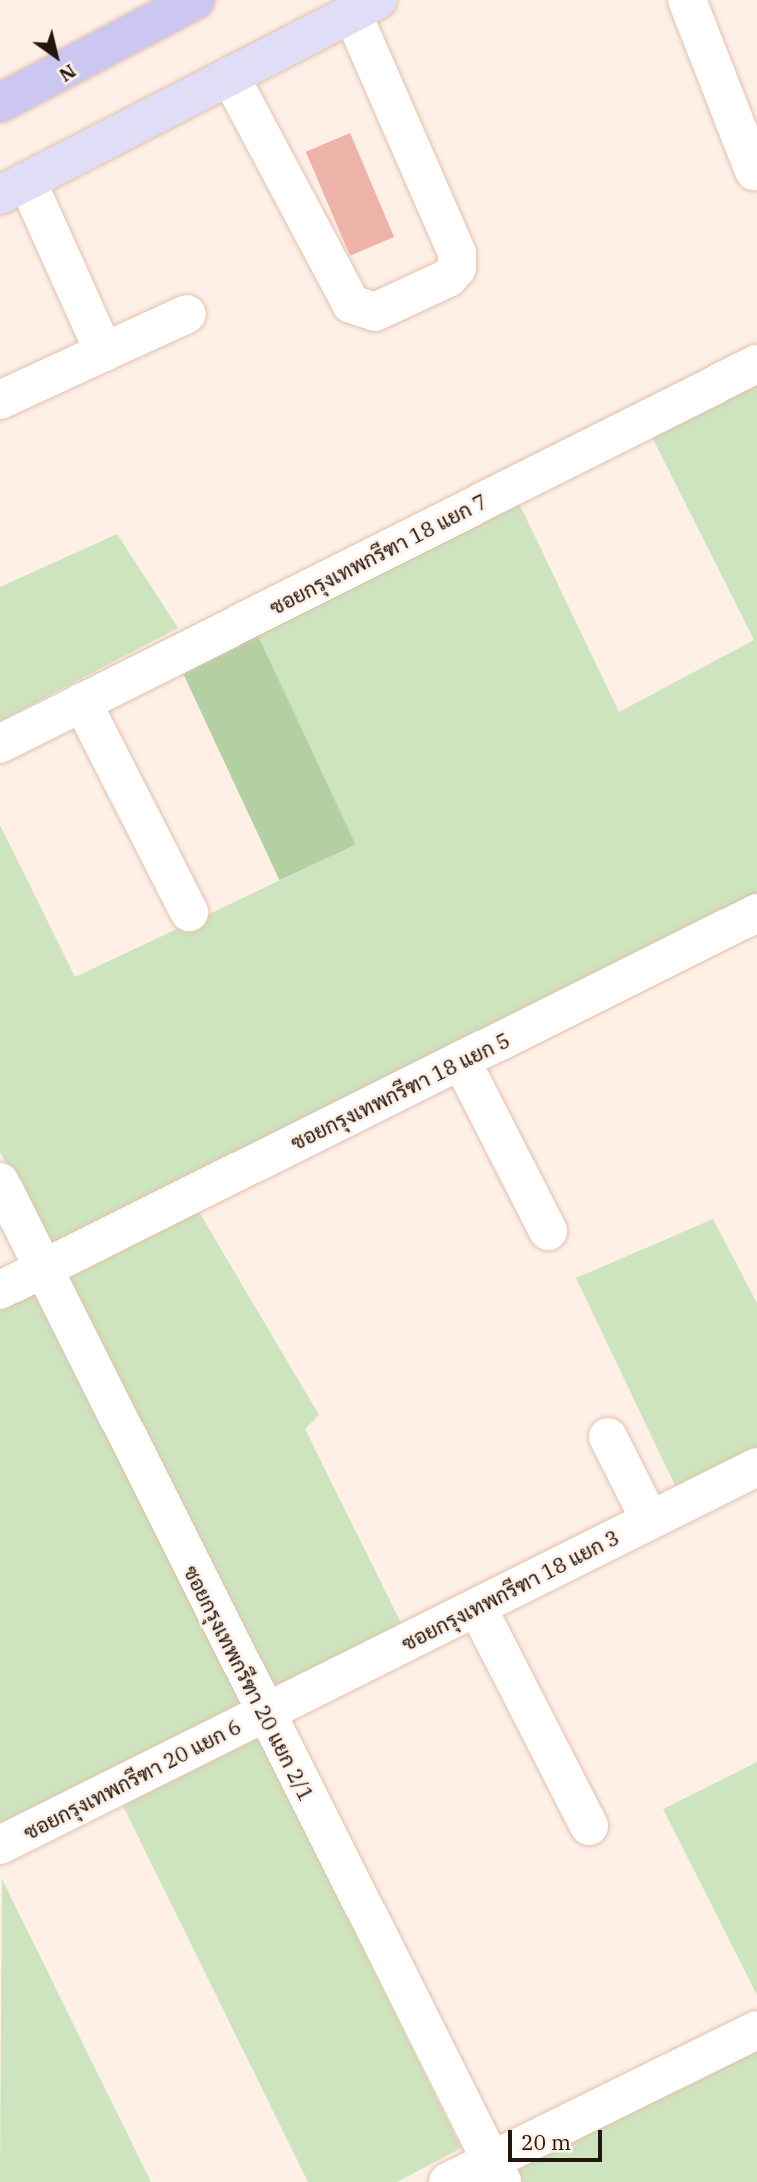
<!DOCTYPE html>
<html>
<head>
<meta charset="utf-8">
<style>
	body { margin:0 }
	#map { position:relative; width:757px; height:2182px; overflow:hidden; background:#fef0e7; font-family:"IBM Plex Serif",Sarabun,serif }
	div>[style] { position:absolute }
	.green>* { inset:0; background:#cde4bf }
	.forest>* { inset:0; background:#b2d0a1; transform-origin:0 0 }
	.building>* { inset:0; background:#eeb3a8; transform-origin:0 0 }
	.roads { filter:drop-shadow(0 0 2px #e2c1ac) drop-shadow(0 0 2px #e2c1ac) }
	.minor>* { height:38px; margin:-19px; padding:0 19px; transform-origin:19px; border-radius:19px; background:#fff }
	.major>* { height:38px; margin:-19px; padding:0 19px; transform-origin:19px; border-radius:19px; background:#e0ddf6 }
	.highway>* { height:38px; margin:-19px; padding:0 19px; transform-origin:19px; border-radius:19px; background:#cbc7f0 }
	span { translate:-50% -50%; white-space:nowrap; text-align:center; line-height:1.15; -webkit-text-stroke:5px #fef0e7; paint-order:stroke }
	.street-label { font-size:21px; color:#22160e }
	.north { position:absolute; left:21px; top:21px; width:70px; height:70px; -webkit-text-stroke:5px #fef0e7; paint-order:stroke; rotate:146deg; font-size:19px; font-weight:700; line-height:28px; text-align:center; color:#22160e }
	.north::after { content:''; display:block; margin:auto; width:24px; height:32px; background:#22160e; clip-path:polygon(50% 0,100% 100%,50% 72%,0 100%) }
	.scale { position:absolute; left:508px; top:2130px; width:94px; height:32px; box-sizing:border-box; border:4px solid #22160e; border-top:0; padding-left:9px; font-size:21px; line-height:24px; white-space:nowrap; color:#22160e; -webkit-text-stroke:5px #fef0e7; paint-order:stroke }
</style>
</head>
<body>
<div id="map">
	<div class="green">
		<div style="clip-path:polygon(757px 376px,757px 902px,53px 1255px,0 1152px,0 825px,75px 977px,355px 845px,255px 629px,516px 497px,619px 712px,754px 640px,647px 427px)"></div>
		<div style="clip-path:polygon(117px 534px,178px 628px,0 721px,0 587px)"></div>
		<div style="clip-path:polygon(199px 1212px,319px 1415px,305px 1429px,404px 1629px,289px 1689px,261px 1682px,64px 1281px)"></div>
		<div style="clip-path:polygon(713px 1219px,757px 1303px,757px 1454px,679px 1494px,576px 1278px)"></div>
		<div style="clip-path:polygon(42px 1290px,249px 1710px,0 1836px,0 1311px)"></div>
		<div style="clip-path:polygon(258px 1735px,461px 2148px,397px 2182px,308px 2182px,122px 1804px)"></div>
		<div style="clip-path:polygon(757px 1762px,757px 1995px,663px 1809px)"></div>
		<div style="clip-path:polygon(2px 1879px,151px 2182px,0 2182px)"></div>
		<div style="clip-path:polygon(757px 2046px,757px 2182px,519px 2182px,519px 2162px)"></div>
	</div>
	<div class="forest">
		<div style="left:255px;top:629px;width:238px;height:84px;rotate:65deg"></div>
	</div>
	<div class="building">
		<div style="left:350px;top:133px;width:113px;height:48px;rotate:67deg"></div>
	</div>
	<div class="roads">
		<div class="minor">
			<div style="left:687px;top:0;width:184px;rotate:68.6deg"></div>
			<div style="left:230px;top:76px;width:258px;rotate:62deg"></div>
			<div style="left:351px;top:304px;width:25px;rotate:18deg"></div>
			<div style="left:375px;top:312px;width:81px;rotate:-25deg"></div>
			<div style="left:448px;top:278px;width:13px;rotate:-48deg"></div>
			<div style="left:457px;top:268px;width:15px;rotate:-90deg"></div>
			<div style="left:457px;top:253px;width:262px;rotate:-113.6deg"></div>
			<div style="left:27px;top:181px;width:188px;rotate:65.8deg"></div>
			<div style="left:104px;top:352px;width:91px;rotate:-24.6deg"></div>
			<div style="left:0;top:400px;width:115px;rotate:-24.8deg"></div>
			<div style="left:82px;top:702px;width:236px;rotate:63deg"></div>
			<div style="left:0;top:744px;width:847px;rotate:-26.66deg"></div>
			<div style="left:461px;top:1060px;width:192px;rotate:63deg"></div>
			<div style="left:0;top:1182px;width:1119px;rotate:63.34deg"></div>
			<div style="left:0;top:1290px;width:846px;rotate:-26.47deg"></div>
			<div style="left:608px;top:1437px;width:93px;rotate:63.2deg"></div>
			<div style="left:477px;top:1607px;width:246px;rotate:62.9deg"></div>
			<div style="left:0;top:1845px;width:846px;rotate:-26.53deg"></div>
			<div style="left:448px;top:2182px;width:344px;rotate:-26.2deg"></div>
		</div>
		<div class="major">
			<div style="left:0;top:195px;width:425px;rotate:-27.3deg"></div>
		</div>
		<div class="highway">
			<div style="left:0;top:103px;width:221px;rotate:-27.8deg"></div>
		</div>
	</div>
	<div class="street-label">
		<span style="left:378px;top:554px;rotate:-27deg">ซอยกรุงเทพกรีฑา 18 แยก 7</span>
		<span style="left:400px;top:1091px;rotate:-26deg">ซอยกรุงเทพกรีฑา 18 แยก 5</span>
		<span style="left:510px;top:1590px;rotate:-27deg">ซอยกรุงเทพกรีฑา 18 แยก 3</span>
		<span style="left:249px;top:1683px;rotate:63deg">ซอยกรุงเทพกรีฑา 20 แยก 2/1</span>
		<span style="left:132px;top:1779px;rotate:-27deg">ซอยกรุงเทพกรีฑา 20 แยก 6</span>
	</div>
	<div class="north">N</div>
	<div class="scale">20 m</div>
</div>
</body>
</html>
